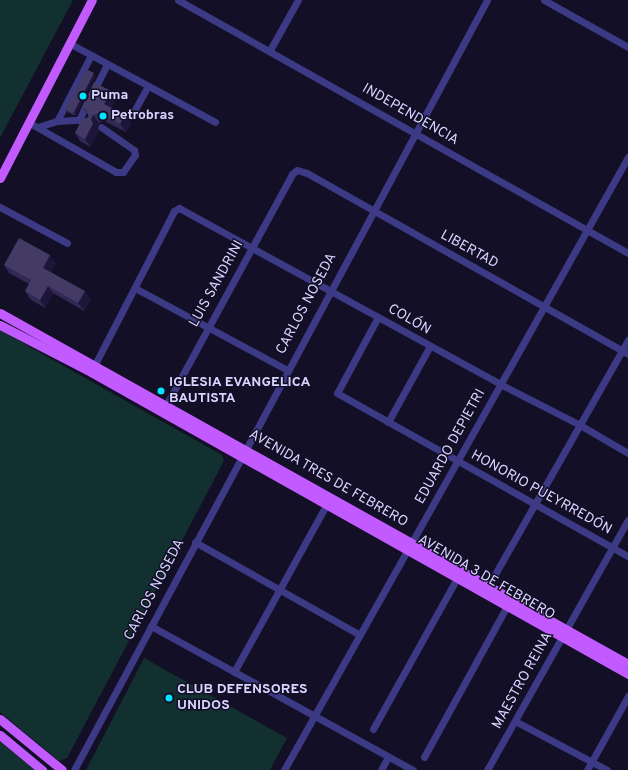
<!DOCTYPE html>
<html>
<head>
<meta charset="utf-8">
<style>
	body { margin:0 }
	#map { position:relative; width:628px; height:770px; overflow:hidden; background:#130f26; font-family:Overpass,sans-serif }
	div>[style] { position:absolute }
	.green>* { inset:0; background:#12302f }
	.minor>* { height:7px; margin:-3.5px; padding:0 3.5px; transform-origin:3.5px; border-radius:3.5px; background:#3d3a85 }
	.major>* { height:9px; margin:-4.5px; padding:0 4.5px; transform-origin:4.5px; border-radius:4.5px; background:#c25bff }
	.wall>* { inset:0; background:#312854 }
	.shaded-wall>* { inset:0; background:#1d163a }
	.building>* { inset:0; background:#433a66 }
	.dots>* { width:11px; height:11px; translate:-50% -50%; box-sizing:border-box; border:2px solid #130f26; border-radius:50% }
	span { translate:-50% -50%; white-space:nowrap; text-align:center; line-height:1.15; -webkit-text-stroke:3px #130f26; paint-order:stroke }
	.poi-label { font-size:14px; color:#d9d4ff; font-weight:700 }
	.left { translate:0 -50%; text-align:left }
	.street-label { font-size:14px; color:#d9d4ff }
</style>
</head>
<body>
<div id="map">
	<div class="green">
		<div style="clip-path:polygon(0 0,73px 0,0 138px)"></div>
		<div style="clip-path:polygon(0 330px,222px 455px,224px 461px,67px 758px,59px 761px,0 712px)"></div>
		<div style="clip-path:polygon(144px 658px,287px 738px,270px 770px,86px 770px)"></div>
		<div style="clip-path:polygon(0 741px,36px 770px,0 770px)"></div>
	</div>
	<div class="minor">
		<div style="left:178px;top:0;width:516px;rotate:29.35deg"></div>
		<div style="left:544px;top:0;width:96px;rotate:29.2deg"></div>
		<div style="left:69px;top:43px;width:166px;rotate:28.4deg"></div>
		<div style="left:270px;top:50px;width:57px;rotate:-60.8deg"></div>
		<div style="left:93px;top:92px;width:31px;rotate:-63deg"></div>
		<div style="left:133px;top:113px;width:31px;rotate:-61deg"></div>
		<div style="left:57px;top:121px;width:74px;rotate:-62.7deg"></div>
		<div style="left:28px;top:122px;width:101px;rotate:29.6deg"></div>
		<div style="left:116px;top:172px;width:7px"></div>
		<div style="left:123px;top:172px;width:21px;rotate:-55deg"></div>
		<div style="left:135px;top:155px;width:5px;rotate:-101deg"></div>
		<div style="left:134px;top:150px;width:40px;rotate:-145.1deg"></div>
		<div style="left:38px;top:127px;width:20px;rotate:-18deg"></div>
		<div style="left:57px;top:121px;width:22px;rotate:-3deg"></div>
		<div style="left:79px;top:120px;width:19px;rotate:-65deg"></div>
		<div style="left:0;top:207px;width:76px;rotate:28.2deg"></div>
		<div style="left:135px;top:288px;width:173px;rotate:28.3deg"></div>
		<div style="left:378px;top:317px;width:86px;rotate:118.3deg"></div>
		<div style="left:337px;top:393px;width:334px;rotate:29.3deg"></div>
		<div style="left:92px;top:370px;width:179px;rotate:-62.7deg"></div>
		<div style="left:174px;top:211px;width:6px;rotate:-31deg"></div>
		<div style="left:179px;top:208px;width:366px;rotate:28.7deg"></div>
		<div style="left:500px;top:384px;width:90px;rotate:27.1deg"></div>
		<div style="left:580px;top:425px;width:56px;rotate:30.3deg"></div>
		<div style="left:164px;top:409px;width:268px;rotate:-61.4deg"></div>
		<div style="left:292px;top:174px;width:6px;rotate:-39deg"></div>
		<div style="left:297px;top:170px;width:10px;rotate:17deg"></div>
		<div style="left:307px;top:173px;width:369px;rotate:29.4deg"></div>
		<div style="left:388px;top:422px;width:87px;rotate:-61.1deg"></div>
		<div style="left:195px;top:542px;width:189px;rotate:29.4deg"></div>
		<div style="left:486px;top:590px;width:288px;rotate:-60.4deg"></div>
		<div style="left:151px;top:626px;width:299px;rotate:28.8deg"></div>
		<div style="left:234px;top:672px;width:196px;rotate:-61.1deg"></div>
		<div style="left:515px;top:721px;width:104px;rotate:28deg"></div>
		<div style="left:373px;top:729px;width:173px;rotate:-60.9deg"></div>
		<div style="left:424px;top:757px;width:172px;rotate:-61.2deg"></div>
		<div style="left:74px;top:770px;width:874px;rotate:-61.79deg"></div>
		<div style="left:284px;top:770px;width:703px;rotate:-60.7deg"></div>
		<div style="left:381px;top:770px;width:15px;rotate:-62deg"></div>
		<div style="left:487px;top:770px;width:287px;rotate:-60.6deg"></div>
		<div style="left:587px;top:770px;width:85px;rotate:-61deg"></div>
	</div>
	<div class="major">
		<div style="left:0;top:178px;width:200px;rotate:-62.7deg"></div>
		<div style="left:0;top:313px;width:719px;rotate:29.2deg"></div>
		<div style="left:0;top:325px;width:102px;rotate:27.3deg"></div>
		<div style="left:91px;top:372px;width:616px;rotate:29.35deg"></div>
		<div style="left:0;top:719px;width:80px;rotate:39.4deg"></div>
		<div style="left:0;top:735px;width:55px;rotate:39.8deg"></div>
	</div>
	<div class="wall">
		<div style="clip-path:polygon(95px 76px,76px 115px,73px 115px,67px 112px,65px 109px)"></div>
		<div style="clip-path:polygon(111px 91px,116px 99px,111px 108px,125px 115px,131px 123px,126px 132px,104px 121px,99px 123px,96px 127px,99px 131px,90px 147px,80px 141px,75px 133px,89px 117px,88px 115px,82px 107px)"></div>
		<div style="clip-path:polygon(56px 263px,51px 272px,91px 299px,84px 311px,53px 293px,45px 308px,30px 299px,25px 291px,29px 284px,9px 273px,4px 265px)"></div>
	</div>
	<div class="shaded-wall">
		<div style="clip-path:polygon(94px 73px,95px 76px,76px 115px,74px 112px)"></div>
		<div style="clip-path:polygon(111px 91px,116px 99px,109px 112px,104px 104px)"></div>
		<div style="clip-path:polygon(93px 115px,99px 123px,96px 127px,99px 131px,90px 147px,85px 139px,91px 119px)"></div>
		<div style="clip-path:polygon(125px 115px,131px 123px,126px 132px,120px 124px)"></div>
		<div style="clip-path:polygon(50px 255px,56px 263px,49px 275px,43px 268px)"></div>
		<div style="clip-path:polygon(48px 286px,53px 293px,45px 308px,40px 300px)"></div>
		<div style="clip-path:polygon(85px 291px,91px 299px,84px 311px,78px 303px)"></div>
	</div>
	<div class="building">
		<div style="clip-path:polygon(86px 69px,94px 73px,74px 112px,72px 113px,65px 109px)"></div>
		<div style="clip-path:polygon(94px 82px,111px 91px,104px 104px,125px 115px,120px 124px,99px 113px,93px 115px,91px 119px,93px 124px,85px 139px,75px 133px,82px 119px,89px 117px,86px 110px,82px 107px)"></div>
		<div style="clip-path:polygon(19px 238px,50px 255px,43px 268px,85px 291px,78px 303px,48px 286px,40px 300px,25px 291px,31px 280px,4px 265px)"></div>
	</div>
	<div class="dots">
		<div style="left:83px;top:96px;background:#00e5ff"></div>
		<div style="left:103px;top:116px;background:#00e5ff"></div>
		<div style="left:161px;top:391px;background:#00e5ff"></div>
		<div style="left:169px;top:698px;background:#00e5ff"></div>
	</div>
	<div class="poi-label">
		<span class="left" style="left:91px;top:96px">Puma</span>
		<span class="left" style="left:111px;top:116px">Petrobras</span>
		<span class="left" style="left:169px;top:391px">IGLESIA EVANGELICA<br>BAUTISTA</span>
		<span class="left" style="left:177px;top:698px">CLUB DEFENSORES<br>UNIDOS</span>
	</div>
	<div class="street-label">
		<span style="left:410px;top:115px;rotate:30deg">INDEPENDENCIA</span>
		<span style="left:469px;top:250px;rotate:29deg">LIBERTAD</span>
		<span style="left:217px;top:284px;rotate:-61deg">LUIS SANDRINI</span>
		<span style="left:307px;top:304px;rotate:-62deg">CARLOS NOSEDA</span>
		<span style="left:409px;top:320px;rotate:30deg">COLÓN</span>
		<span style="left:451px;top:447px;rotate:-61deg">EDUARDO DEPIETRI</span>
		<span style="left:328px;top:479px;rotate:30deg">AVENIDA TRES DE FEBRERO</span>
		<span style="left:541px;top:493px;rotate:29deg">HONORIO PUEYRREDÓN</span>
		<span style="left:486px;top:578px;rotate:30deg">AVENIDA 3 DE FEBRERO</span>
		<span style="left:155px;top:590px;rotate:-62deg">CARLOS NOSEDA</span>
		<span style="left:523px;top:681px;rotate:-61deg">MAESTRO REINA</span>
	</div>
</div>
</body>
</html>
